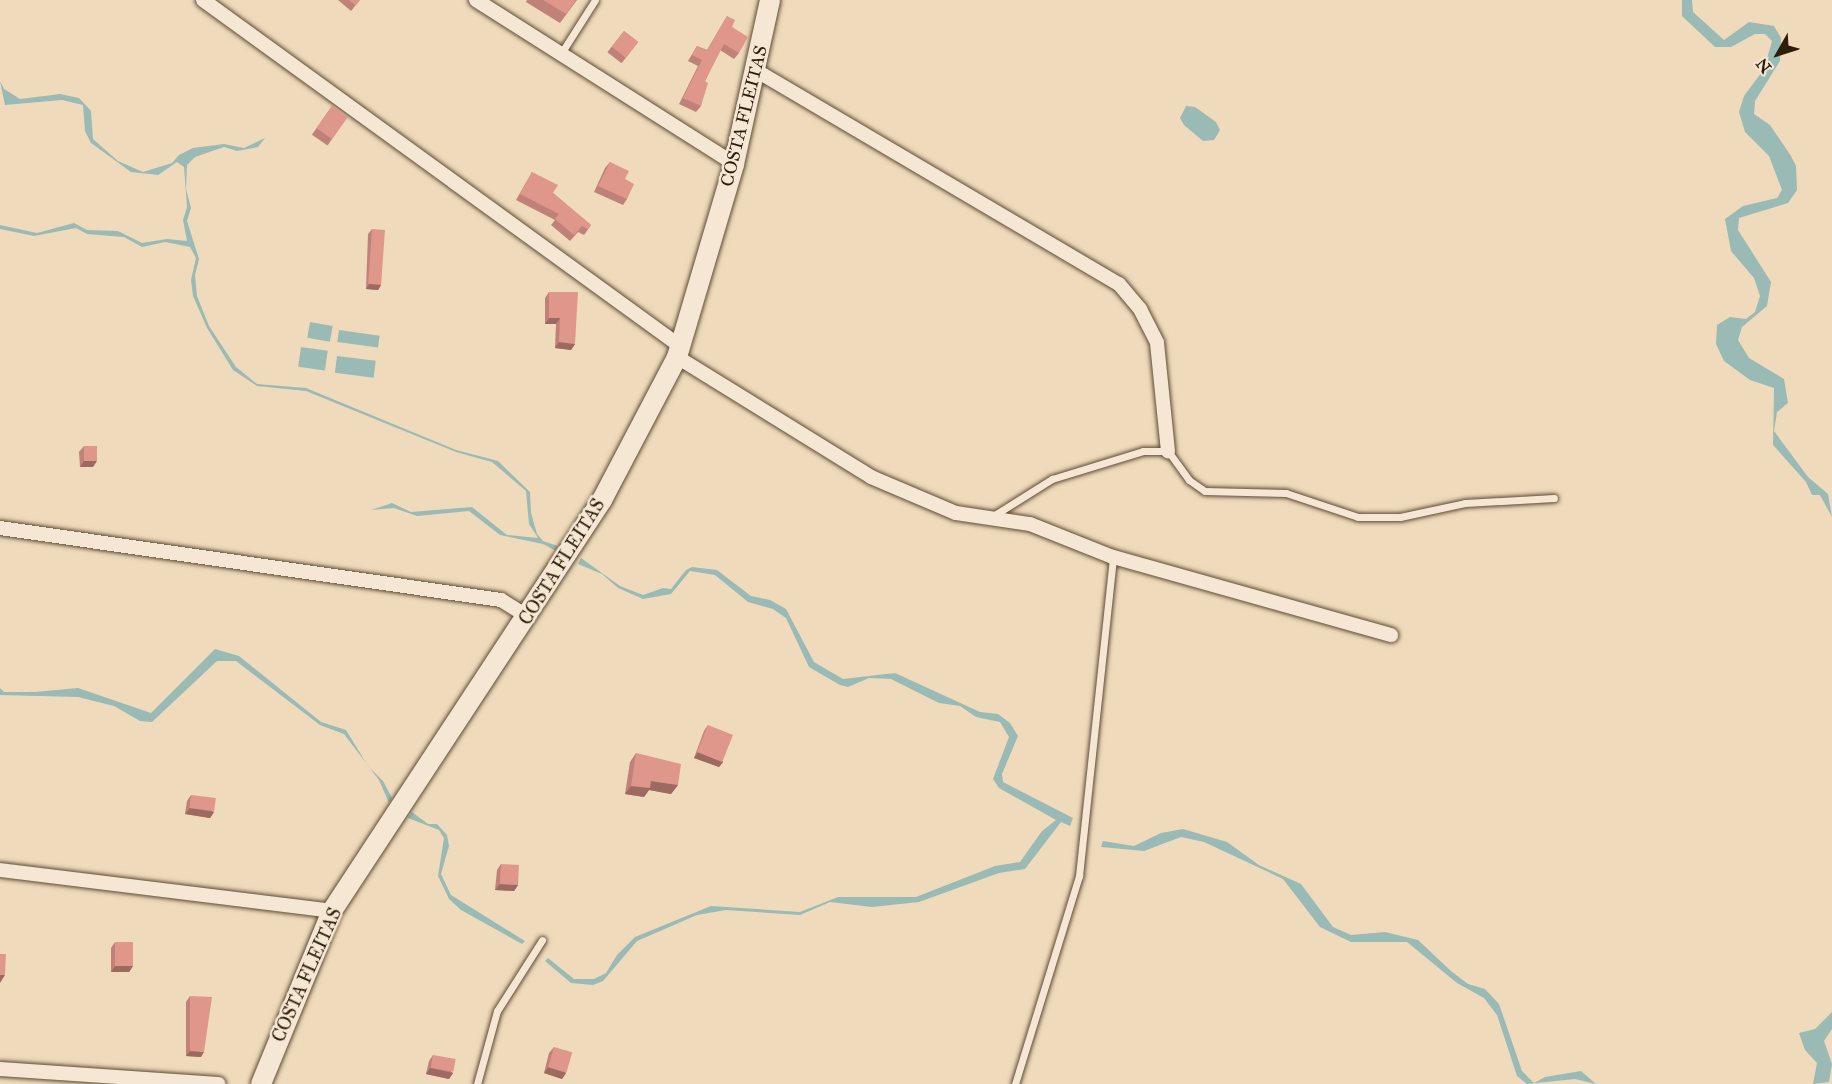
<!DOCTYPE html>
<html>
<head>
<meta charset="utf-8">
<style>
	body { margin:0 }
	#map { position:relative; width:1832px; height:1084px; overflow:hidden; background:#efdabb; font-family:"IM FELL Great Primer",serif }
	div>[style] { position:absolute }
	.water>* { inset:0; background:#9abab5; transform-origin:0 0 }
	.roads { filter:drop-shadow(0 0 2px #5d4c35) drop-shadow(0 0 2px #5d4c35) }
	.service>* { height:7px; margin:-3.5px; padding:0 3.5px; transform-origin:3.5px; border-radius:3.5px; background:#f5e7d3 }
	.minor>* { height:14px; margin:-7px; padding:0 7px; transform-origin:7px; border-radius:7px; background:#f5e7d3 }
	.secondary>* { height:20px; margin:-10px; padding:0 10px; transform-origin:10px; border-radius:10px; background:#f5e7d3 }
	.wall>* { inset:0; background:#c08278; transform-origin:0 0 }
	.shaded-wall>* { inset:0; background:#9c6a61 }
	.building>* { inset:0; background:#df978b; transform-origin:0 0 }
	span { translate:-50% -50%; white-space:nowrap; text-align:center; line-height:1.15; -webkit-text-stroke:5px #f5e7d3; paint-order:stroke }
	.street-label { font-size:18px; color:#2c1c08 }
	.north { position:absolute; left:1748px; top:24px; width:60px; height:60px; -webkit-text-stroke:4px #f5e7d3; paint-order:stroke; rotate:231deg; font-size:16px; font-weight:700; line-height:24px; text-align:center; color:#2c1c08 }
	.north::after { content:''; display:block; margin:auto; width:21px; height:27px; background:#2c1c08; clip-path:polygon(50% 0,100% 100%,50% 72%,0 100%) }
</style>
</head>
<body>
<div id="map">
	<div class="water">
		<div style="clip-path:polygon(1682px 0,1692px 0,1693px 12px,1724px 40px,1749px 22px,1774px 26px,1781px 38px,1780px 61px,1755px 101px,1754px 114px,1770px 125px,1791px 156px,1796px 166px,1797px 190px,1788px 203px,1739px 218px,1738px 230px,1771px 282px,1767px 306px,1742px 327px,1738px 340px,1749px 358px,1784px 379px,1788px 403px,1777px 412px,1774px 431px,1808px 477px,1828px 494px,1832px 517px,1820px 495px,1812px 495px,1806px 482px,1773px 445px,1774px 388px,1750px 380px,1724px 361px,1716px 344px,1717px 325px,1730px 317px,1746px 319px,1755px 312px,1760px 296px,1754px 278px,1731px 251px,1725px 219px,1743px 206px,1777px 198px,1782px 190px,1769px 156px,1745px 132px,1739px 112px,1744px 96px,1764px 69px,1772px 41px,1765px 34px,1755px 34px,1731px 47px,1715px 47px,1682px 16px)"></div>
		<div style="clip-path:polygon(0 81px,4px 89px,20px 99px,60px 94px,79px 98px,91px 111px,93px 139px,118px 161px,143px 172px,172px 163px,179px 155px,193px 148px,224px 144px,244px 148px,265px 138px,258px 147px,237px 151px,224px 147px,195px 157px,187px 165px,186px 189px,191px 208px,187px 221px,199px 259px,195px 275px,197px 296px,209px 326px,236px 367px,257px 384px,306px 388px,456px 450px,498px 461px,530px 492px,531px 513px,537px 534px,543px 541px,561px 547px,558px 552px,543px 544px,500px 535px,469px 511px,417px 516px,394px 508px,371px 510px,392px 503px,411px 512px,472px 507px,507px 535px,538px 538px,529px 524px,526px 491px,492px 462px,456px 452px,306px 391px,257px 386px,233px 370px,207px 328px,193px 296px,191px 280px,196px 258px,190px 247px,165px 242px,142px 247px,124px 237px,87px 234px,76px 228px,34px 236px,0 229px,0 225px,37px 233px,74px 223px,87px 230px,118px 231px,142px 243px,167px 239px,187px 241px,183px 220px,187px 207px,184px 167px,177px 162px,158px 175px,131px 172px,91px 143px,85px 131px,83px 105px,62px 100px,5px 105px)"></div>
		<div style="clip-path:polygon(1186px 106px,1195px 107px,1216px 122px,1220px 130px,1214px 140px,1203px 141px,1184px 125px,1180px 118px)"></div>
		<div style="left:310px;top:322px;width:23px;height:16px;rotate:10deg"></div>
		<div style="left:339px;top:330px;width:41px;height:12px;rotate:8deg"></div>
		<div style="left:301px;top:347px;width:27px;height:20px;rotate:8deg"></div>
		<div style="left:337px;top:356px;width:39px;height:17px;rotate:7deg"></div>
		<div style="clip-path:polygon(581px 558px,620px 586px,643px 595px,663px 588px,671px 589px,686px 570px,692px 567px,717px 570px,751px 596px,770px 600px,786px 609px,814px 662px,843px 679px,895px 673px,980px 712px,998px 714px,1010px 723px,1018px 736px,1002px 774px,1003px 782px,1073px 818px,1070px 826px,1061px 822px,1025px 869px,999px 873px,919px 902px,872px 907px,830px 902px,800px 915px,726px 910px,697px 915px,637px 941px,603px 981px,593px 985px,571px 983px,545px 961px,548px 958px,574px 979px,594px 979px,606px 973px,617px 955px,635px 937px,711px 906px,800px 912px,838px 897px,916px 897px,995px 866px,1020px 862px,1042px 831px,1056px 820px,999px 788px,993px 779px,1009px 737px,1000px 722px,976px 717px,960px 706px,939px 703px,891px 679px,869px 678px,848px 687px,840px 685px,809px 667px,786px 618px,773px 609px,748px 602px,715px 575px,690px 571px,671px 594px,643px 599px,618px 588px,602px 574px,578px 564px)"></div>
		<div style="clip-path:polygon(215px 649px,239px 656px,321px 722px,346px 730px,368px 766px,383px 781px,392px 798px,389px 803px,379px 780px,344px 734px,320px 725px,236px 661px,217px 661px,152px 722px,140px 721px,114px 706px,78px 697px,0 695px,0 688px,4px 692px,35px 692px,78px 688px,151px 713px)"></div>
		<div style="clip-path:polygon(412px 812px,428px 824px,437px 824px,447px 835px,449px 846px,441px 874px,451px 895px,525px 941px,522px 944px,461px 910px,449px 899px,438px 876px,444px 838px,439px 830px,408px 818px)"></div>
		<div style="clip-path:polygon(1183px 829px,1227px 842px,1259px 865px,1301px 884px,1333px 927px,1351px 935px,1385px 932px,1418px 940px,1451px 971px,1468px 984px,1485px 989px,1499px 1004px,1522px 1071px,1534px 1083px,1545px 1077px,1581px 1071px,1596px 1084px,1575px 1079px,1527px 1084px,1517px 1076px,1497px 1015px,1484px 998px,1457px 983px,1407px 942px,1351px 942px,1320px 927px,1283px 879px,1204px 842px,1181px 837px,1144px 851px,1101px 847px,1103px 841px,1134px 846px,1161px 833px)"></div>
		<div style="clip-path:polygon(1832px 1012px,1832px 1029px,1824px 1041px,1832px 1064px,1829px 1082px,1813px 1084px,1817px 1063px,1805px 1050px,1799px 1033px,1815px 1029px)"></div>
	</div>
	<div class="roads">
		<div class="service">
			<div style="left:560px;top:55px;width:65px;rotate:-57.5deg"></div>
			<div style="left:993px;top:516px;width:70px;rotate:-32.1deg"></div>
			<div style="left:1052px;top:479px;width:95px;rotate:-17.1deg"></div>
			<div style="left:1143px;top:451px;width:25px"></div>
			<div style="left:1168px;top:451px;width:36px;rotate:54deg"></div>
			<div style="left:1189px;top:480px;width:19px;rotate:35deg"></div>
			<div style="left:1205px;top:491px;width:81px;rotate:1.4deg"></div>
			<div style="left:1286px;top:493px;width:76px;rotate:18.4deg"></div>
			<div style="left:1358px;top:517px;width:42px"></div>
			<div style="left:1400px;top:517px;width:66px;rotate:-12.2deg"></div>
			<div style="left:1465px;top:503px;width:89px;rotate:-3.2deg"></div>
			<div style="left:477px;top:1084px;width:76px;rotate:-74.7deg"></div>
			<div style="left:497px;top:1011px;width:84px;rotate:-57.6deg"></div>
			<div style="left:1015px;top:1084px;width:218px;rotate:-72.9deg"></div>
			<div style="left:1079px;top:876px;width:321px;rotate:-83.9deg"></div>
		</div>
		<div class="minor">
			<div style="left:203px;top:0;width:589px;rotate:35.96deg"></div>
			<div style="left:476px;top:0;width:306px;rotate:32.4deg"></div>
			<div style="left:757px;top:71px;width:420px;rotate:30.5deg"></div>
			<div style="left:1119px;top:284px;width:33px;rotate:50deg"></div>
			<div style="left:1140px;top:309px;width:38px;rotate:63deg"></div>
			<div style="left:1157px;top:343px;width:109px;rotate:84.2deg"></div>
			<div style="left:677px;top:357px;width:228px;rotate:31.7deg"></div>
			<div style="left:871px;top:477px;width:92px;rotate:23deg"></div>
			<div style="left:956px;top:513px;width:75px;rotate:8.5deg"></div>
			<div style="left:1030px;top:524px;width:89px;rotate:21.7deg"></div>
			<div style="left:1113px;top:557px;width:289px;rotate:15.7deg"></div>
			<div style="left:0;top:528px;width:506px;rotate:8.18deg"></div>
			<div style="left:501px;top:600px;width:32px;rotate:32deg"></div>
			<div style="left:0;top:870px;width:335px;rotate:7deg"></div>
			<div style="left:0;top:1069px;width:219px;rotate:3.9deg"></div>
		</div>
		<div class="secondary">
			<div style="left:261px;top:1084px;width:187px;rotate:-67.7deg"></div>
			<div style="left:332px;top:911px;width:492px;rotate:-56.7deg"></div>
			<div style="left:602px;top:500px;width:161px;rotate:-62.3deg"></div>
			<div style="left:677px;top:357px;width:201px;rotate:-73.5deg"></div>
			<div style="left:734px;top:164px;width:168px;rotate:-77.6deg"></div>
		</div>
	</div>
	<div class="wall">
		<div style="clip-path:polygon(338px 0,360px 0,351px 11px)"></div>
		<div style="clip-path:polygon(527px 0,577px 0,560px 23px,526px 2px)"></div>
		<div style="clip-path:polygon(727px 16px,732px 27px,739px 53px,734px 59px,720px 50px,705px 81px,701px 106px,696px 112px,679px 104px,698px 66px,688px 61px,697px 46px,707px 50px)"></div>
		<div style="left:624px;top:31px;width:18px;height:27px;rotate:38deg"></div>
		<div style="left:332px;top:106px;width:19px;height:35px;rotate:35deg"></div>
		<div style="clip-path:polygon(610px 162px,625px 179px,627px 199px,623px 205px,594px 192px,605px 168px)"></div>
		<div style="clip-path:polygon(532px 172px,553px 193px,591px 225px,584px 235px,578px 232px,570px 241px,551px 225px,555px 220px,516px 200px)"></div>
		<div style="clip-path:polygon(372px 229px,381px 285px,378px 290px,366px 289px,368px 234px)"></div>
		<div style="clip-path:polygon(549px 292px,575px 344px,571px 350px,555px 348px,556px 324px,545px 324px,545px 298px)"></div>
		<div style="clip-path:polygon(84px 446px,93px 467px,80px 467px,79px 452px)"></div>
		<div style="clip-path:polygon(708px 725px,723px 762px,719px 767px,694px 758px,704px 731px)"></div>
		<div style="clip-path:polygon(636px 753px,678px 785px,671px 794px,649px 790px,644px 797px,625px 794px,630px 762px)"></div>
		<div style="clip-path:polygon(191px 795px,214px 812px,210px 818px,185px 814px,187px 801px)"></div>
		<div style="clip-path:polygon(501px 864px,518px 885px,514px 891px,495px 890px,497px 870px)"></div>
		<div style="clip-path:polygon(115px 942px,133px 966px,129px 972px,111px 972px,111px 948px)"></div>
		<div style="clip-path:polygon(190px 996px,201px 1057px,186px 1056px,186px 1002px)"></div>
		<div style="clip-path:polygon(554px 1047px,566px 1073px,562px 1079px,544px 1073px,549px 1053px)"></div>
		<div style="clip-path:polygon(433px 1055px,453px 1073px,449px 1079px,426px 1074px,429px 1061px)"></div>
	</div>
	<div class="shaded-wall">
		<div style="clip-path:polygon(369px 284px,381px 285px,378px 290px,366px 289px)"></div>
		<div style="clip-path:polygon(549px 318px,560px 318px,556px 324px,545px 324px)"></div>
		<div style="clip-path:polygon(559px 342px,575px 344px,571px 350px,555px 348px)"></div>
		<div style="clip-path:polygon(84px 461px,97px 461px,93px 467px,80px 467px)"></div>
		<div style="clip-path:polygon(698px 752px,723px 762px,719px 767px,694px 758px)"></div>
		<div style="clip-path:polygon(651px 781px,678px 785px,671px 794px,649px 790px,644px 797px,625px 794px,631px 786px)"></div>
		<div style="clip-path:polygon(190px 808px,214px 812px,210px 818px,185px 814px)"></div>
		<div style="clip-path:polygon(500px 884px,518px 885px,514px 891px,495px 890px)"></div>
		<div style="clip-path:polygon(115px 966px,133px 966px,129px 972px,111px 972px)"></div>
		<div style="clip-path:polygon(0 975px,5px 975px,0 983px)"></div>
		<div style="clip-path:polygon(190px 1051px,204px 1052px,201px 1057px,186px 1056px)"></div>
		<div style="clip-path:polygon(548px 1067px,566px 1073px,562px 1079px,544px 1073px)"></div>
		<div style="clip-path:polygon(430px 1068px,453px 1073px,449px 1079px,426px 1074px)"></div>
	</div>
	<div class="building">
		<div style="clip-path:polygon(349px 0,360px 0,355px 5px)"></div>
		<div style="clip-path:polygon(543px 0,576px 0,566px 14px)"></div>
		<div style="clip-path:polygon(727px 16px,735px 20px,732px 27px,748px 37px,739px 53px,724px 44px,705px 81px,708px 83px,701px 106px,683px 98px,702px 60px,692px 55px,697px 46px,707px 51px)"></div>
		<div style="left:624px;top:31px;width:18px;height:20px;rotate:38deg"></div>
		<div style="left:332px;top:106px;width:19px;height:27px;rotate:35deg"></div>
		<div style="clip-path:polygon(610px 162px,629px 171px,625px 179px,634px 184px,627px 199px,598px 186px)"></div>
		<div style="clip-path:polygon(532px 172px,558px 185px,553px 193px,591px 225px,588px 229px,582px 226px,574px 235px,555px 219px,559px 214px,520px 194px)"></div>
		<div style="left:372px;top:229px;width:13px;height:55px;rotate:4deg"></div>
		<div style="clip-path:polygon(549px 292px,578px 292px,575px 344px,559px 342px,560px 318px,549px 318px)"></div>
		<div style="left:84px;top:446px;width:13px;height:15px"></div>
		<div style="left:708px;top:725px;width:27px;height:29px;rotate:22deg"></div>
		<div style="clip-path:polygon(636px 753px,681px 764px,678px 785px,651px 781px,650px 788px,631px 786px)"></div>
		<div style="left:191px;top:795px;width:25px;height:13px;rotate:7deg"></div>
		<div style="left:501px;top:864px;width:18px;height:20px;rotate:3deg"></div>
		<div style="left:115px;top:942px;width:18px;height:24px"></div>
		<div style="clip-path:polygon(0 954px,6px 954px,5px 975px,0 975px)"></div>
		<div style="clip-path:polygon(190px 996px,212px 997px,204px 1052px,190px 1051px)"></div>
		<div style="left:554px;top:1047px;width:19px;height:21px;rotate:16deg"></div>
		<div style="left:433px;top:1055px;width:23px;height:13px;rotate:10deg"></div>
	</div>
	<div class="street-label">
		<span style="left:744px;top:116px;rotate:-76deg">COSTA FLEITAS</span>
		<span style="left:562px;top:562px;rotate:-58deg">COSTA FLEITAS</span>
		<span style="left:307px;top:975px;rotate:-66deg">COSTA FLEITAS</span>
	</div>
	<div class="north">N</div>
</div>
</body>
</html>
